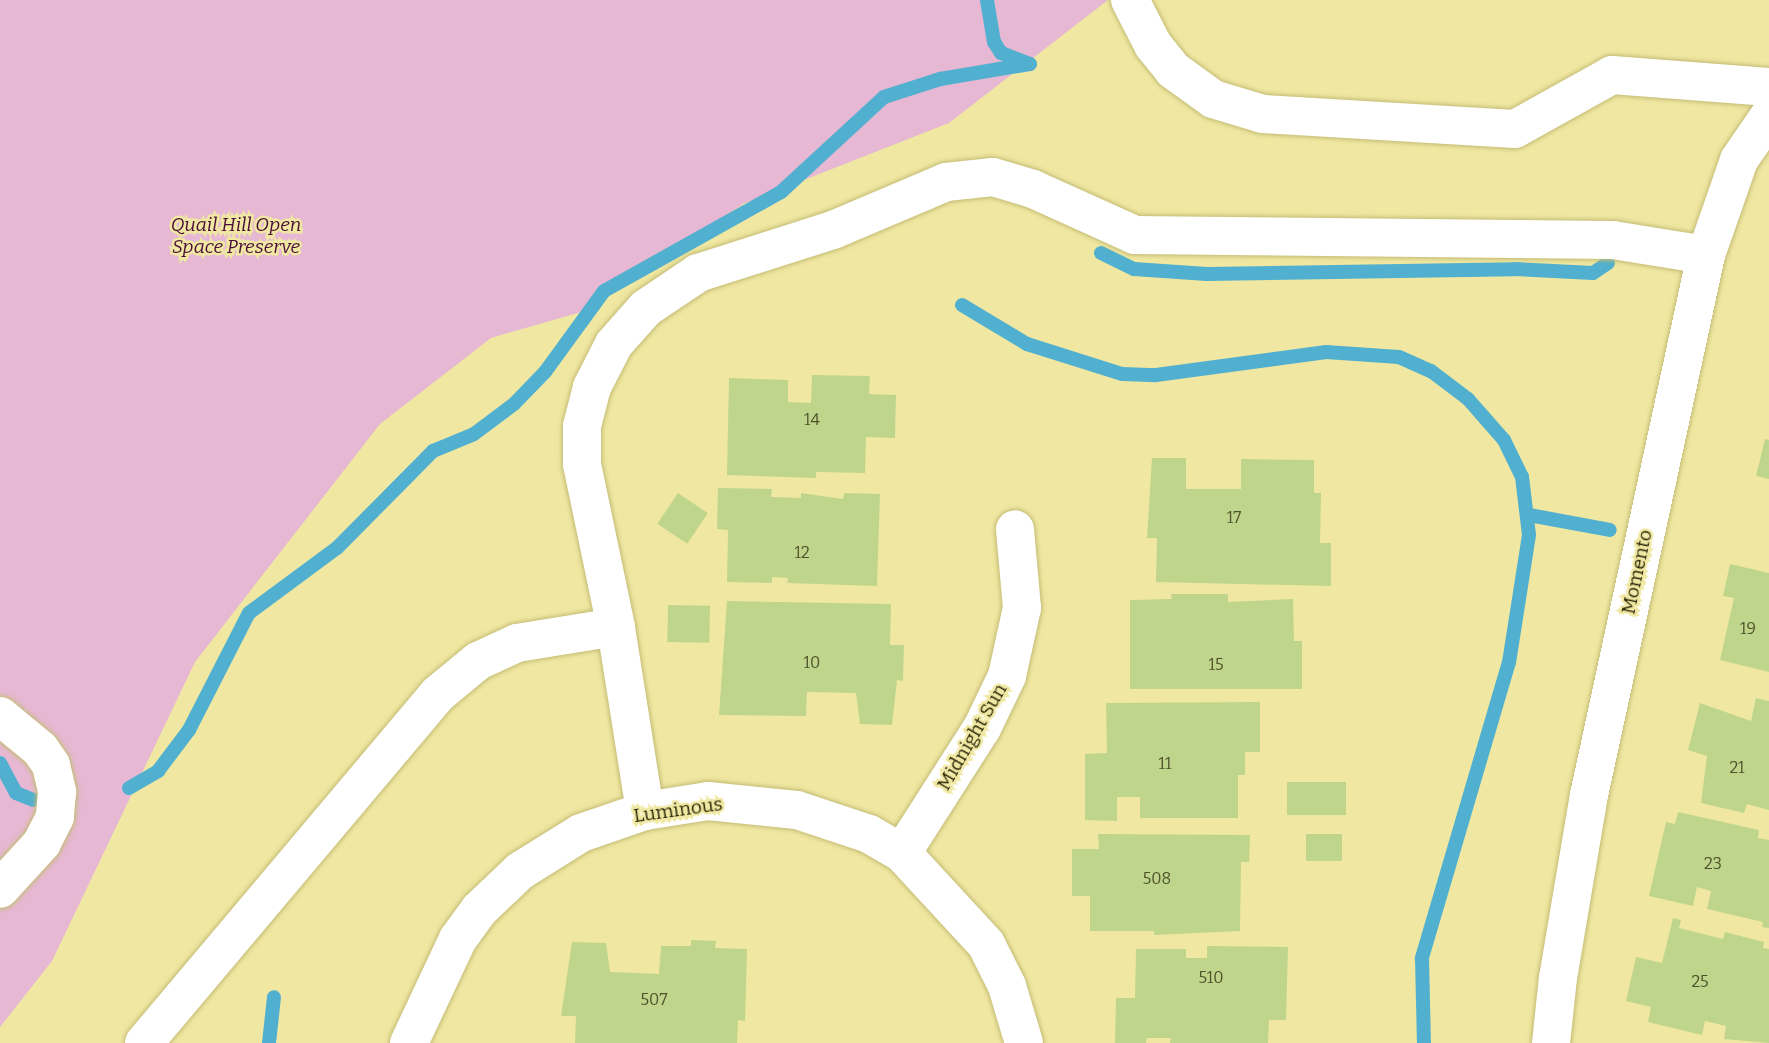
<!DOCTYPE html>
<html>
<head>
<meta charset="utf-8">
<style>
	body { margin:0 }
	#map { position:relative; width:1769px; height:1043px; overflow:hidden; background:#f0e8a2; font-family:Bitter,serif }
	div>[style] { position:absolute }
	.green>* { inset:0; background:#e6b8d3 }
	.stream>* { height:14px; margin:-7px; padding:0 7px; transform-origin:7px; border-radius:7px; background:#51b0cf }
	.building>* { inset:0; background:#bfd58c; transform-origin:0 0 }
	.roads { filter:drop-shadow(0 0 2px #c4bc76) drop-shadow(0 0 2px #c4bc76) }
	.minor>* { height:38px; margin:-19px; padding:0 19px; transform-origin:19px; border-radius:19px; background:#fff }
	span { translate:-50% -50%; white-space:nowrap; text-align:center; line-height:1.15; -webkit-text-stroke:5px #f0e8a2; paint-order:stroke }
	.number-label { font-size:16px; color:#4e522a }
	.number-label span { -webkit-text-stroke-width:0 }
	.park-label { font-size:19px; color:#4a0d38; font-style:italic }
	.street-label { font-size:19px; color:#292609 }
</style>
</head>
<body>
<div id="map">
	<div class="green">
		<div style="clip-path:polygon(0 0,1108px 0,949px 123px,743px 204px,585px 311px,491px 338px,380px 424px,195px 662px,52px 961px,0 1027px)"></div>
	</div>
	<div class="stream">
		<div style="left:1101px;top:253px;width:37px;rotate:26deg"></div>
		<div style="left:1134px;top:269px;width:73px;rotate:3.9deg"></div>
		<div style="left:1207px;top:274px;width:308px;rotate:-0.9deg"></div>
		<div style="left:1515px;top:269px;width:78px;rotate:2.9deg"></div>
		<div style="left:1593px;top:273px;width:18px;rotate:-34deg"></div>
		<div style="left:962px;top:305px;width:76px;rotate:31deg"></div>
		<div style="left:1027px;top:344px;width:100px;rotate:17.5deg"></div>
		<div style="left:1122px;top:374px;width:34px;rotate:2deg"></div>
		<div style="left:1156px;top:375px;width:172px;rotate:-7.7deg"></div>
		<div style="left:1326px;top:352px;width:73px;rotate:3.9deg"></div>
		<div style="left:1399px;top:357px;width:35px;rotate:24deg"></div>
		<div style="left:1431px;top:371px;width:46px;rotate:37.1deg"></div>
		<div style="left:1468px;top:399px;width:55px;rotate:48.7deg"></div>
		<div style="left:1504px;top:440px;width:41px;rotate:64.1deg"></div>
		<div style="left:1522px;top:477px;width:58px;rotate:83.1deg"></div>
		<div style="left:1529px;top:535px;width:129px;rotate:98.9deg"></div>
		<div style="left:1509px;top:662px;width:309px;rotate:106.4deg"></div>
		<div style="left:1422px;top:958px;width:85px;rotate:88.7deg"></div>
		<div style="left:1529px;top:515px;width:82px;rotate:10.5deg"></div>
		<div style="left:0;top:763px;width:34px;rotate:62deg"></div>
		<div style="left:16px;top:793px;width:18px;rotate:22deg"></div>
		<div style="left:129px;top:788px;width:34px;rotate:-30deg"></div>
		<div style="left:158px;top:771px;width:51px;rotate:-52.9deg"></div>
		<div style="left:189px;top:730px;width:131px;rotate:-62.9deg"></div>
		<div style="left:249px;top:613px;width:109px;rotate:-36.5deg"></div>
		<div style="left:337px;top:548px;width:136px;rotate:-45.3deg"></div>
		<div style="left:433px;top:451px;width:44px;rotate:-22.5deg"></div>
		<div style="left:474px;top:434px;width:50px;rotate:-36.9deg"></div>
		<div style="left:514px;top:404px;width:45px;rotate:-45.9deg"></div>
		<div style="left:545px;top:372px;width:100px;rotate:-53.9deg"></div>
		<div style="left:604px;top:291px;width:203px;rotate:-29.2deg"></div>
		<div style="left:781px;top:192px;width:140px;rotate:-42.7deg"></div>
		<div style="left:884px;top:97px;width:59px;rotate:-17.8deg"></div>
		<div style="left:940px;top:79px;width:91px;rotate:-9.5deg"></div>
		<div style="left:1030px;top:64px;width:31px;rotate:-159deg"></div>
		<div style="left:1001px;top:53px;width:13px;rotate:-122deg"></div>
		<div style="left:994px;top:42px;width:43px;rotate:-99.5deg"></div>
		<div style="left:269px;top:1043px;width:46px;rotate:-83.8deg"></div>
	</div>
	<div class="building">
		<div style="clip-path:polygon(812px 375px,870px 376px,869px 394px,896px 395px,895px 438px,866px 437px,865px 473px,816px 472px,816px 478px,727px 475px,729px 378px,788px 380px,788px 402px,811px 403px)"></div>
		<div style="clip-path:polygon(1765px 439px,1769px 440px,1769px 479px,1756px 476px)"></div>
		<div style="clip-path:polygon(1152px 458px,1186px 458px,1186px 489px,1241px 489px,1241px 459px,1314px 460px,1314px 493px,1321px 493px,1320px 543px,1331px 543px,1331px 586px,1156px 582px,1157px 538px,1147px 538px)"></div>
		<div style="clip-path:polygon(718px 488px,772px 489px,771px 497px,801px 498px,801px 493px,843px 499px,844px 493px,880px 494px,877px 586px,787px 583px,788px 578px,772px 577px,772px 583px,727px 582px,728px 530px,717px 529px)"></div>
		<div style="left:678px;top:493px;width:36px;height:37px;rotate:34deg"></div>
		<div style="clip-path:polygon(1730px 564px,1769px 573px,1769px 672px,1720px 660px,1734px 598px,1723px 596px)"></div>
		<div style="clip-path:polygon(1171px 594px,1228px 594px,1228px 602px,1293px 599px,1294px 641px,1302px 641px,1302px 689px,1130px 689px,1130px 600px,1172px 599px)"></div>
		<div style="clip-path:polygon(727px 601px,891px 604px,890px 645px,904px 645px,903px 681px,897px 680px,892px 725px,860px 724px,856px 693px,807px 692px,806px 716px,719px 715px)"></div>
		<div style="left:668px;top:605px;width:42px;height:37px;rotate:1deg"></div>
		<div style="clip-path:polygon(1756px 698px,1769px 701px,1769px 810px,1747px 804px,1744px 813px,1701px 803px,1707px 756px,1688px 750px,1700px 703px,1751px 721px)"></div>
		<div style="clip-path:polygon(1260px 702px,1260px 752px,1245px 752px,1245px 775px,1238px 775px,1238px 818px,1140px 818px,1140px 797px,1117px 797px,1117px 821px,1085px 820px,1085px 754px,1107px 753px,1106px 703px)"></div>
		<div style="left:1287px;top:782px;width:59px;height:33px"></div>
		<div style="clip-path:polygon(1678px 812px,1759px 830px,1758px 838px,1769px 840px,1769px 928px,1762px 927px,1763px 922px,1707px 909px,1711px 891px,1697px 887px,1693px 906px,1649px 896px,1666px 822px,1675px 824px)"></div>
		<div style="clip-path:polygon(1098px 834px,1250px 835px,1249px 862px,1241px 862px,1240px 931px,1154px 935px,1154px 931px,1090px 931px,1090px 896px,1072px 896px,1072px 849px,1099px 849px)"></div>
		<div style="left:1342px;top:834px;width:27px;height:36px;rotate:90deg"></div>
		<div style="clip-path:polygon(1673px 918px,1681px 920px,1679px 928px,1723px 939px,1725px 932px,1764px 942px,1763px 948px,1769px 949px,1769px 1043px,1724px 1039px,1726px 1026px,1705px 1021px,1702px 1035px,1648px 1022px,1651px 1007px,1626px 1001px,1636px 957px,1662px 963px)"></div>
		<div style="clip-path:polygon(691px 940px,716px 941px,715px 948px,747px 949px,745px 1021px,738px 1020px,737px 1043px,575px 1043px,576px 1016px,561px 1016px,572px 942px,606px 943px,610px 972px,659px 974px,661px 946px,691px 946px)"></div>
		<div style="clip-path:polygon(1207px 946px,1288px 947px,1286px 1020px,1269px 1020px,1268px 1043px,1170px 1043px,1171px 1038px,1147px 1038px,1146px 1043px,1115px 1043px,1116px 998px,1135px 998px,1136px 949px,1186px 949px,1186px 958px,1207px 958px)"></div>
	</div>
	<div class="roads">
		<div class="minor">
			<div style="left:1130px;top:0;width:51px;rotate:62.9deg"></div>
			<div style="left:1153px;top:45px;width:32px;rotate:51deg"></div>
			<div style="left:1173px;top:70px;width:49px;rotate:35.9deg"></div>
			<div style="left:1213px;top:99px;width:52px;rotate:16.7deg"></div>
			<div style="left:1263px;top:114px;width:252px;rotate:3.4deg"></div>
			<div style="left:1515px;top:129px;width:111px;rotate:-29.1deg"></div>
			<div style="left:1612px;top:75px;width:157px;rotate:4.4deg"></div>
			<div style="left:0;top:716px;width:52px;rotate:39.5deg"></div>
			<div style="left:40px;top:749px;width:19px;rotate:55deg"></div>
			<div style="left:51px;top:765px;width:28px;rotate:77deg"></div>
			<div style="left:57px;top:792px;width:25px;rotate:95deg"></div>
			<div style="left:55px;top:817px;width:29px;rotate:117deg"></div>
			<div style="left:42px;top:843px;width:62px;rotate:132.4deg"></div>
			<div style="left:645px;top:811px;width:186px;rotate:-99deg"></div>
			<div style="left:616px;top:627px;width:167px;rotate:-101.8deg"></div>
			<div style="left:582px;top:464px;width:38px;rotate:-90deg"></div>
			<div style="left:582px;top:426px;width:40px;rotate:-75.6deg"></div>
			<div style="left:592px;top:387px;width:48px;rotate:-62.9deg"></div>
			<div style="left:614px;top:344px;width:48px;rotate:-48.4deg"></div>
			<div style="left:646px;top:308px;width:63px;rotate:-33.9deg"></div>
			<div style="left:698px;top:273px;width:142px;rotate:-17.7deg"></div>
			<div style="left:833px;top:230px;width:123px;rotate:-23deg"></div>
			<div style="left:946px;top:182px;width:47px;rotate:-6.1deg"></div>
			<div style="left:993px;top:177px;width:42px;rotate:16.7deg"></div>
			<div style="left:1033px;top:189px;width:112px;rotate:24.3deg"></div>
			<div style="left:1135px;top:235px;width:478px;rotate:0.6deg"></div>
			<div style="left:1613px;top:240px;width:94px;rotate:9.2deg"></div>
			<div style="left:902px;top:853px;width:148px;rotate:-57.4deg"></div>
			<div style="left:982px;top:728px;width:58px;rotate:-64.3deg"></div>
			<div style="left:1007px;top:676px;width:70px;rotate:-77.6deg"></div>
			<div style="left:1022px;top:608px;width:79px;rotate:-95.1deg"></div>
			<div style="left:144px;top:1043px;width:456px;rotate:-49.9deg"></div>
			<div style="left:438px;top:694px;width:52px;rotate:-39.5deg"></div>
			<div style="left:478px;top:661px;width:43px;rotate:-24.8deg"></div>
			<div style="left:517px;top:643px;width:100px;rotate:-9.2deg"></div>
			<div style="left:409px;top:1043px;width:115px;rotate:-64.8deg"></div>
			<div style="left:458px;top:939px;width:36px;rotate:-54deg"></div>
			<div style="left:479px;top:910px;width:57px;rotate:-43.6deg"></div>
			<div style="left:520px;top:871px;width:72px;rotate:-31.9deg"></div>
			<div style="left:581px;top:833px;width:68px;rotate:-19deg"></div>
			<div style="left:645px;top:811px;width:64px;rotate:-9deg"></div>
			<div style="left:708px;top:801px;width:89px;rotate:5.8deg"></div>
			<div style="left:797px;top:810px;width:76px;rotate:18.4deg"></div>
			<div style="left:869px;top:834px;width:38px;rotate:30deg"></div>
			<div style="left:902px;top:853px;width:124px;rotate:47.3deg"></div>
			<div style="left:986px;top:944px;width:47px;rotate:63.4deg"></div>
			<div style="left:1007px;top:986px;width:59px;rotate:73.4deg"></div>
			<div style="left:1551px;top:1043px;width:65px;rotate:-83.9deg"></div>
			<div style="left:1558px;top:978px;width:186px;rotate:-80.4deg"></div>
			<div style="left:1589px;top:795px;width:553px;rotate:-77.77deg"></div>
			<div style="left:1706px;top:255px;width:101px;rotate:-70.8deg"></div>
			<div style="left:1739px;top:160px;width:53px;rotate:-55.7deg"></div>
		</div>
	</div>
	<div class="number-label">
		<span style="left:812px;top:420px">14</span>
		<span style="left:1234px;top:518px">17</span>
		<span style="left:802px;top:553px">12</span>
		<span style="left:1748px;top:629px">19</span>
		<span style="left:812px;top:663px">10</span>
		<span style="left:1216px;top:665px">15</span>
		<span style="left:1165px;top:764px">11</span>
		<span style="left:1737px;top:768px">21</span>
		<span style="left:1713px;top:864px">23</span>
		<span style="left:1157px;top:879px">508</span>
		<span style="left:1211px;top:978px">510</span>
		<span style="left:1700px;top:982px">25</span>
		<span style="left:654px;top:1000px">507</span>
	</div>
	<div class="park-label">
		<span style="left:236px;top:236px">Quail Hill Open<br>Space Preserve</span>
	</div>
	<div class="street-label">
		<span style="left:1637px;top:572px;rotate:-78deg">Momento</span>
		<span style="left:972px;top:737px;rotate:-60deg">Midnight Sun</span>
		<span style="left:678px;top:810px;rotate:-8deg">Luminous</span>
	</div>
</div>
</body>
</html>
